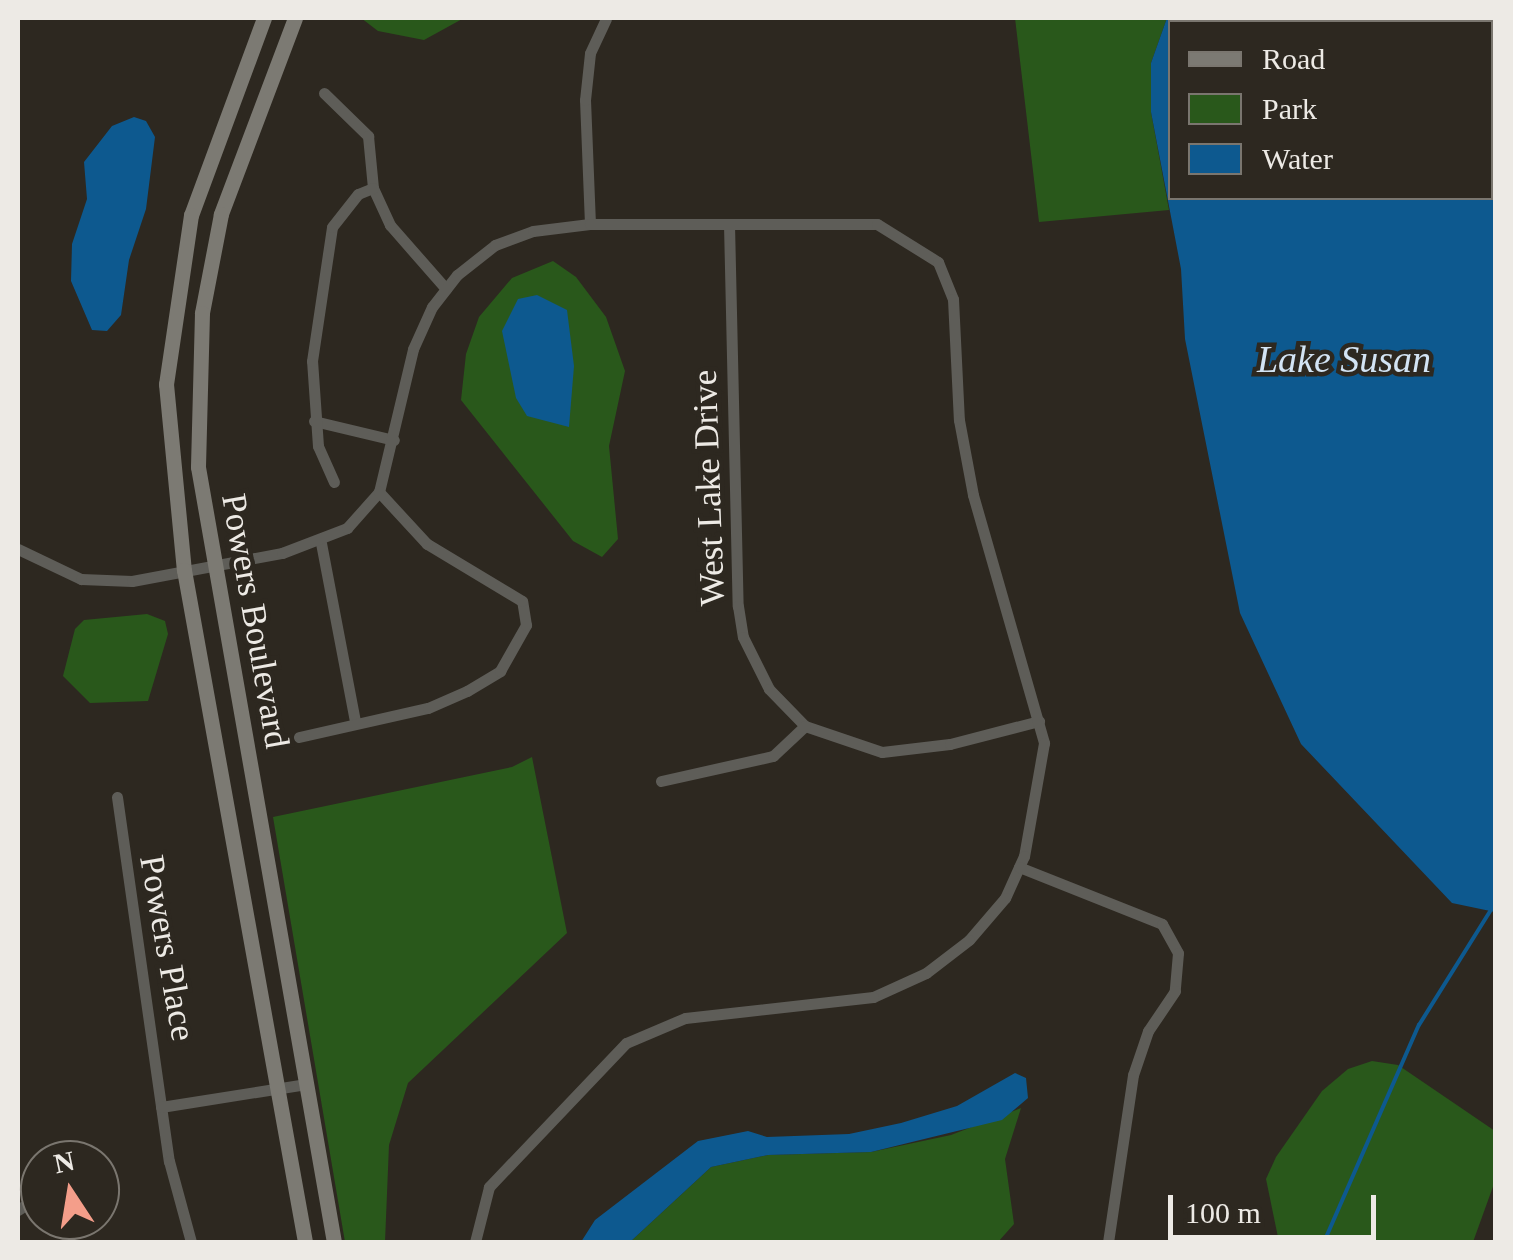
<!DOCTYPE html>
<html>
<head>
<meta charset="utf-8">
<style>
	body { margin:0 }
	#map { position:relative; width:1513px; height:1260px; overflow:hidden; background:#2d2820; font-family:"Times New Roman",serif }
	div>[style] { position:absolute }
	.green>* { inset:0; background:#29581b }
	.water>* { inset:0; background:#0d598f }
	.stream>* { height:4px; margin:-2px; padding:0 2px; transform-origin:2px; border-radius:2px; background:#0d598f }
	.minor>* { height:11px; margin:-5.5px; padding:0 5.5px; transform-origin:5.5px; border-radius:5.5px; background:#5e5d58 }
	.secondary>* { height:15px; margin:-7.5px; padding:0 7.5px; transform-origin:7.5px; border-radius:7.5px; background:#7c7a73 }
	span { translate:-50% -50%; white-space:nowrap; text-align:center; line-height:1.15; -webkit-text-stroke:9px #2d2820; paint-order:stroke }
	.street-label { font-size:35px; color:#edeae5 }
	.water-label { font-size:38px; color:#d3e4f4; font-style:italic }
	.frame { position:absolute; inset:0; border:20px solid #edeae5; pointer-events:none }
	.legend { position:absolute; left:1168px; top:20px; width:325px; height:180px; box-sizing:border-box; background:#2d2820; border:2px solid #7a766f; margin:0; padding:12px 18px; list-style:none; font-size:30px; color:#edeae5 }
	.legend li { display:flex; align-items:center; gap:20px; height:50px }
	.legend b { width:50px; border:2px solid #7a766f }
	.north { position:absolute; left:20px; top:1140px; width:100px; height:100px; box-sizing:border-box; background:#2d2820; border:2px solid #7a766f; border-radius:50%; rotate:348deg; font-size:28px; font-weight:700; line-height:40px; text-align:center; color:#edeae5 }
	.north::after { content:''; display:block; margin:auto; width:35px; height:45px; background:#f49e8a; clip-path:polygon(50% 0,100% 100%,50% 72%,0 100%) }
	.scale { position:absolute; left:1168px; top:1195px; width:208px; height:45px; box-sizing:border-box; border:5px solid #edeae5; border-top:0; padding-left:12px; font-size:30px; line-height:35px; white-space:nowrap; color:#edeae5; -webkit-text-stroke:8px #2d2820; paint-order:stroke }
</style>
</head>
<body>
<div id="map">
	<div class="green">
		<div style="clip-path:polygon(361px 18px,464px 18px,424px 40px,378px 31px)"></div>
		<div style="clip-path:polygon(1015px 18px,1167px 18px,1151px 63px,1151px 112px,1169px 210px,1039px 222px)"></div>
		<div style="clip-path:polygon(553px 261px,576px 277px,606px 317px,625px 371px,609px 446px,618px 539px,602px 557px,573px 541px,461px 400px,466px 354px,479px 317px,512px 278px)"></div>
		<div style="clip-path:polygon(147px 614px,165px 621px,168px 634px,148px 701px,90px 703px,63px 676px,75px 629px,84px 620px)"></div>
		<div style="clip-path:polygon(532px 757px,567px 933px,408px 1083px,389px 1145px,385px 1242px,345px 1242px,273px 817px,512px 767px)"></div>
		<div style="clip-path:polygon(1372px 1061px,1398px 1065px,1495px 1131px,1495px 1181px,1473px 1242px,1279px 1242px,1266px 1179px,1276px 1157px,1322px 1091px,1348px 1069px)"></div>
		<div style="clip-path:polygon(1021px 1108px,1005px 1159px,1014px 1224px,998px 1242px,630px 1242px,711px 1167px,768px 1155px,871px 1152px,951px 1135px)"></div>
	</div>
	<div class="water">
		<div style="clip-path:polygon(evenodd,1167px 18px,1495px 18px,1495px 912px,1452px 903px,1301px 744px,1240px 613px,1185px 339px,1181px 269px,1151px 112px,1151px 63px,1167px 18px,1490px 22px,1490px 198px,1170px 198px,1170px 22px,1490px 22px)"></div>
		<div style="clip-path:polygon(134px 117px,146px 121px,155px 137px,146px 209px,129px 260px,121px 315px,107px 331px,92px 330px,71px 281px,72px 244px,87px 199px,84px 162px,112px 126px)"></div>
		<div style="clip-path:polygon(537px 295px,567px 310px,574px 366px,569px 427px,527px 416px,516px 398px,502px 331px,518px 299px)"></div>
		<div style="clip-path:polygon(1015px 1073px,1026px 1078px,1028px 1098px,1002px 1120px,871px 1152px,768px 1155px,711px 1167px,630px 1242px,581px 1242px,595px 1220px,698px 1141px,748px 1131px,767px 1137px,849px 1134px,901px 1123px,957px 1106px)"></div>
	</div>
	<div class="stream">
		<div style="left:1324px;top:1242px;width:237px;rotate:-66.4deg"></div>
		<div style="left:1419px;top:1025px;width:145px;rotate:-58deg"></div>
	</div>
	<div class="minor">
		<div style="left:324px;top:93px;width:62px;rotate:44.3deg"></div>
		<div style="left:368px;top:136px;width:52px;rotate:84.5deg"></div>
		<div style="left:373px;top:188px;width:41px;rotate:65.3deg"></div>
		<div style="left:390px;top:225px;width:85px;rotate:48.8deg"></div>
		<div style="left:590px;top:224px;width:124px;rotate:-92.3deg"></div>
		<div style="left:585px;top:100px;width:47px;rotate:-83.9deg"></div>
		<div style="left:590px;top:53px;width:38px;rotate:-65deg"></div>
		<div style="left:729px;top:224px;width:382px;rotate:88.7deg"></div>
		<div style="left:738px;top:606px;width:31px;rotate:81deg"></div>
		<div style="left:743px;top:637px;width:58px;rotate:63.4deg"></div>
		<div style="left:769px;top:689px;width:52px;rotate:45.8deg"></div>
		<div style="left:805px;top:726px;width:81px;rotate:18.7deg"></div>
		<div style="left:882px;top:752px;width:68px;rotate:-6.7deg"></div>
		<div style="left:950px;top:744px;width:92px;rotate:-14.5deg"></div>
		<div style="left:314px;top:421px;width:82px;rotate:13.4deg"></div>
		<div style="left:334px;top:482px;width:39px;rotate:-114deg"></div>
		<div style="left:318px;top:446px;width:85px;rotate:-94deg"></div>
		<div style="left:312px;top:361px;width:135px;rotate:-81.5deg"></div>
		<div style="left:332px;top:227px;width:42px;rotate:-51.8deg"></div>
		<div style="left:358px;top:194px;width:16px;rotate:-22deg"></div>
		<div style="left:321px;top:543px;width:182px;rotate:79.2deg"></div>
		<div style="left:18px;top:549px;width:70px;rotate:25.5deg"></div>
		<div style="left:81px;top:579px;width:51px;rotate:2.2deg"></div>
		<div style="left:132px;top:581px;width:153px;rotate:-10.6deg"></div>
		<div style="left:282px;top:553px;width:70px;rotate:-21deg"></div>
		<div style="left:347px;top:528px;width:48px;rotate:-48.4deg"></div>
		<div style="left:379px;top:492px;width:147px;rotate:-76.6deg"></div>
		<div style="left:413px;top:349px;width:46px;rotate:-65.7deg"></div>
		<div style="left:432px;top:307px;width:41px;rotate:-52deg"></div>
		<div style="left:457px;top:275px;width:48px;rotate:-38.3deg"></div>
		<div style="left:495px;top:245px;width:40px;rotate:-20.2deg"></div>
		<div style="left:533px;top:231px;width:57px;rotate:-7deg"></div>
		<div style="left:590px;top:224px;width:287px"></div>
		<div style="left:877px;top:224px;width:72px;rotate:31.9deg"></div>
		<div style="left:938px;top:262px;width:40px;rotate:68deg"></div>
		<div style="left:953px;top:299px;width:121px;rotate:87.2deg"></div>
		<div style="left:959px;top:420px;width:76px;rotate:79.4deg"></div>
		<div style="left:973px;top:495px;width:258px;rotate:74deg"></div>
		<div style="left:1044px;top:743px;width:115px;rotate:100deg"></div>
		<div style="left:1024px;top:856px;width:46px;rotate:114.3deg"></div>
		<div style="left:1005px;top:898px;width:55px;rotate:130.6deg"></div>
		<div style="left:969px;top:940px;width:54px;rotate:142.5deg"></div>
		<div style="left:926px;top:973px;width:58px;rotate:155.6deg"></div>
		<div style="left:873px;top:997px;width:189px;rotate:173.6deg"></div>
		<div style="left:685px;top:1018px;width:64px;rotate:157deg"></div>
		<div style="left:626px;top:1043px;width:199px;rotate:133.6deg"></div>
		<div style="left:489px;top:1187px;width:57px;rotate:104.3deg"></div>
		<div style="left:299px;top:737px;width:132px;rotate:-12.7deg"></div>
		<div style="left:428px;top:708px;width:43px;rotate:-23.6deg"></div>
		<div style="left:467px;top:691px;width:39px;rotate:-31deg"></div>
		<div style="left:500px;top:671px;width:53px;rotate:-60.5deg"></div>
		<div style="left:526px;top:625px;width:24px;rotate:-99deg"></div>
		<div style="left:522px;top:601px;width:111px;rotate:-149deg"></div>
		<div style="left:427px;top:544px;width:71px;rotate:-132.7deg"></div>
		<div style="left:661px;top:781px;width:115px;rotate:-12.6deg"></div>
		<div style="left:773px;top:756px;width:44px;rotate:-43.2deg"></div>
		<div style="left:117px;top:797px;width:368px;rotate:81.9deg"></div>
		<div style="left:169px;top:1161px;width:84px;rotate:74.8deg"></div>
		<div style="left:1019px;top:867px;width:154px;rotate:21.7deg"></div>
		<div style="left:1162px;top:924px;width:33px;rotate:61deg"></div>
		<div style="left:1178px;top:953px;width:38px;rotate:95deg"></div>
		<div style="left:1175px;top:991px;width:48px;rotate:124deg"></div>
		<div style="left:1148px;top:1031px;width:46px;rotate:108.8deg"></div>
		<div style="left:1133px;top:1075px;width:169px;rotate:98.5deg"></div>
		<div style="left:161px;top:1107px;width:147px;rotate:-9deg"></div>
		<div style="left:18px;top:1210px;width:7px;rotate:-34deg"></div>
	</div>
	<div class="secondary">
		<div style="left:264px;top:18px;width:210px;rotate:110.3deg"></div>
		<div style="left:191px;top:215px;width:171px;rotate:98.4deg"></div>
		<div style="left:166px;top:384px;width:187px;rotate:84.5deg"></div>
		<div style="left:184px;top:570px;width:683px;rotate:79.79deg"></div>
		<div style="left:295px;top:18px;width:210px;rotate:110.7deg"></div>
		<div style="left:221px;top:214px;width:101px;rotate:100.9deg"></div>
		<div style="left:202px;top:313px;width:154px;rotate:91.5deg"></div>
		<div style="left:198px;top:467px;width:787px;rotate:80.05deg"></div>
	</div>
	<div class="street-label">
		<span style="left:709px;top:488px;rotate:-92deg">West Lake Drive</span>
		<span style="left:255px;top:621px;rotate:80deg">Powers Boulevard</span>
		<span style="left:167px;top:948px;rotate:80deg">Powers Place</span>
	</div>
	<div class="water-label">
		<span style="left:1344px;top:360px">Lake Susan</span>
	</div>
	<div class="frame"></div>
	<ul class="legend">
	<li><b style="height:12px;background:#7c7a73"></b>Road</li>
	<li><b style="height:28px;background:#29581b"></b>Park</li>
	<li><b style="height:28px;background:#0d598f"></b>Water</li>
	</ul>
	<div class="north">N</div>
	<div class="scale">100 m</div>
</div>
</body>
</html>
